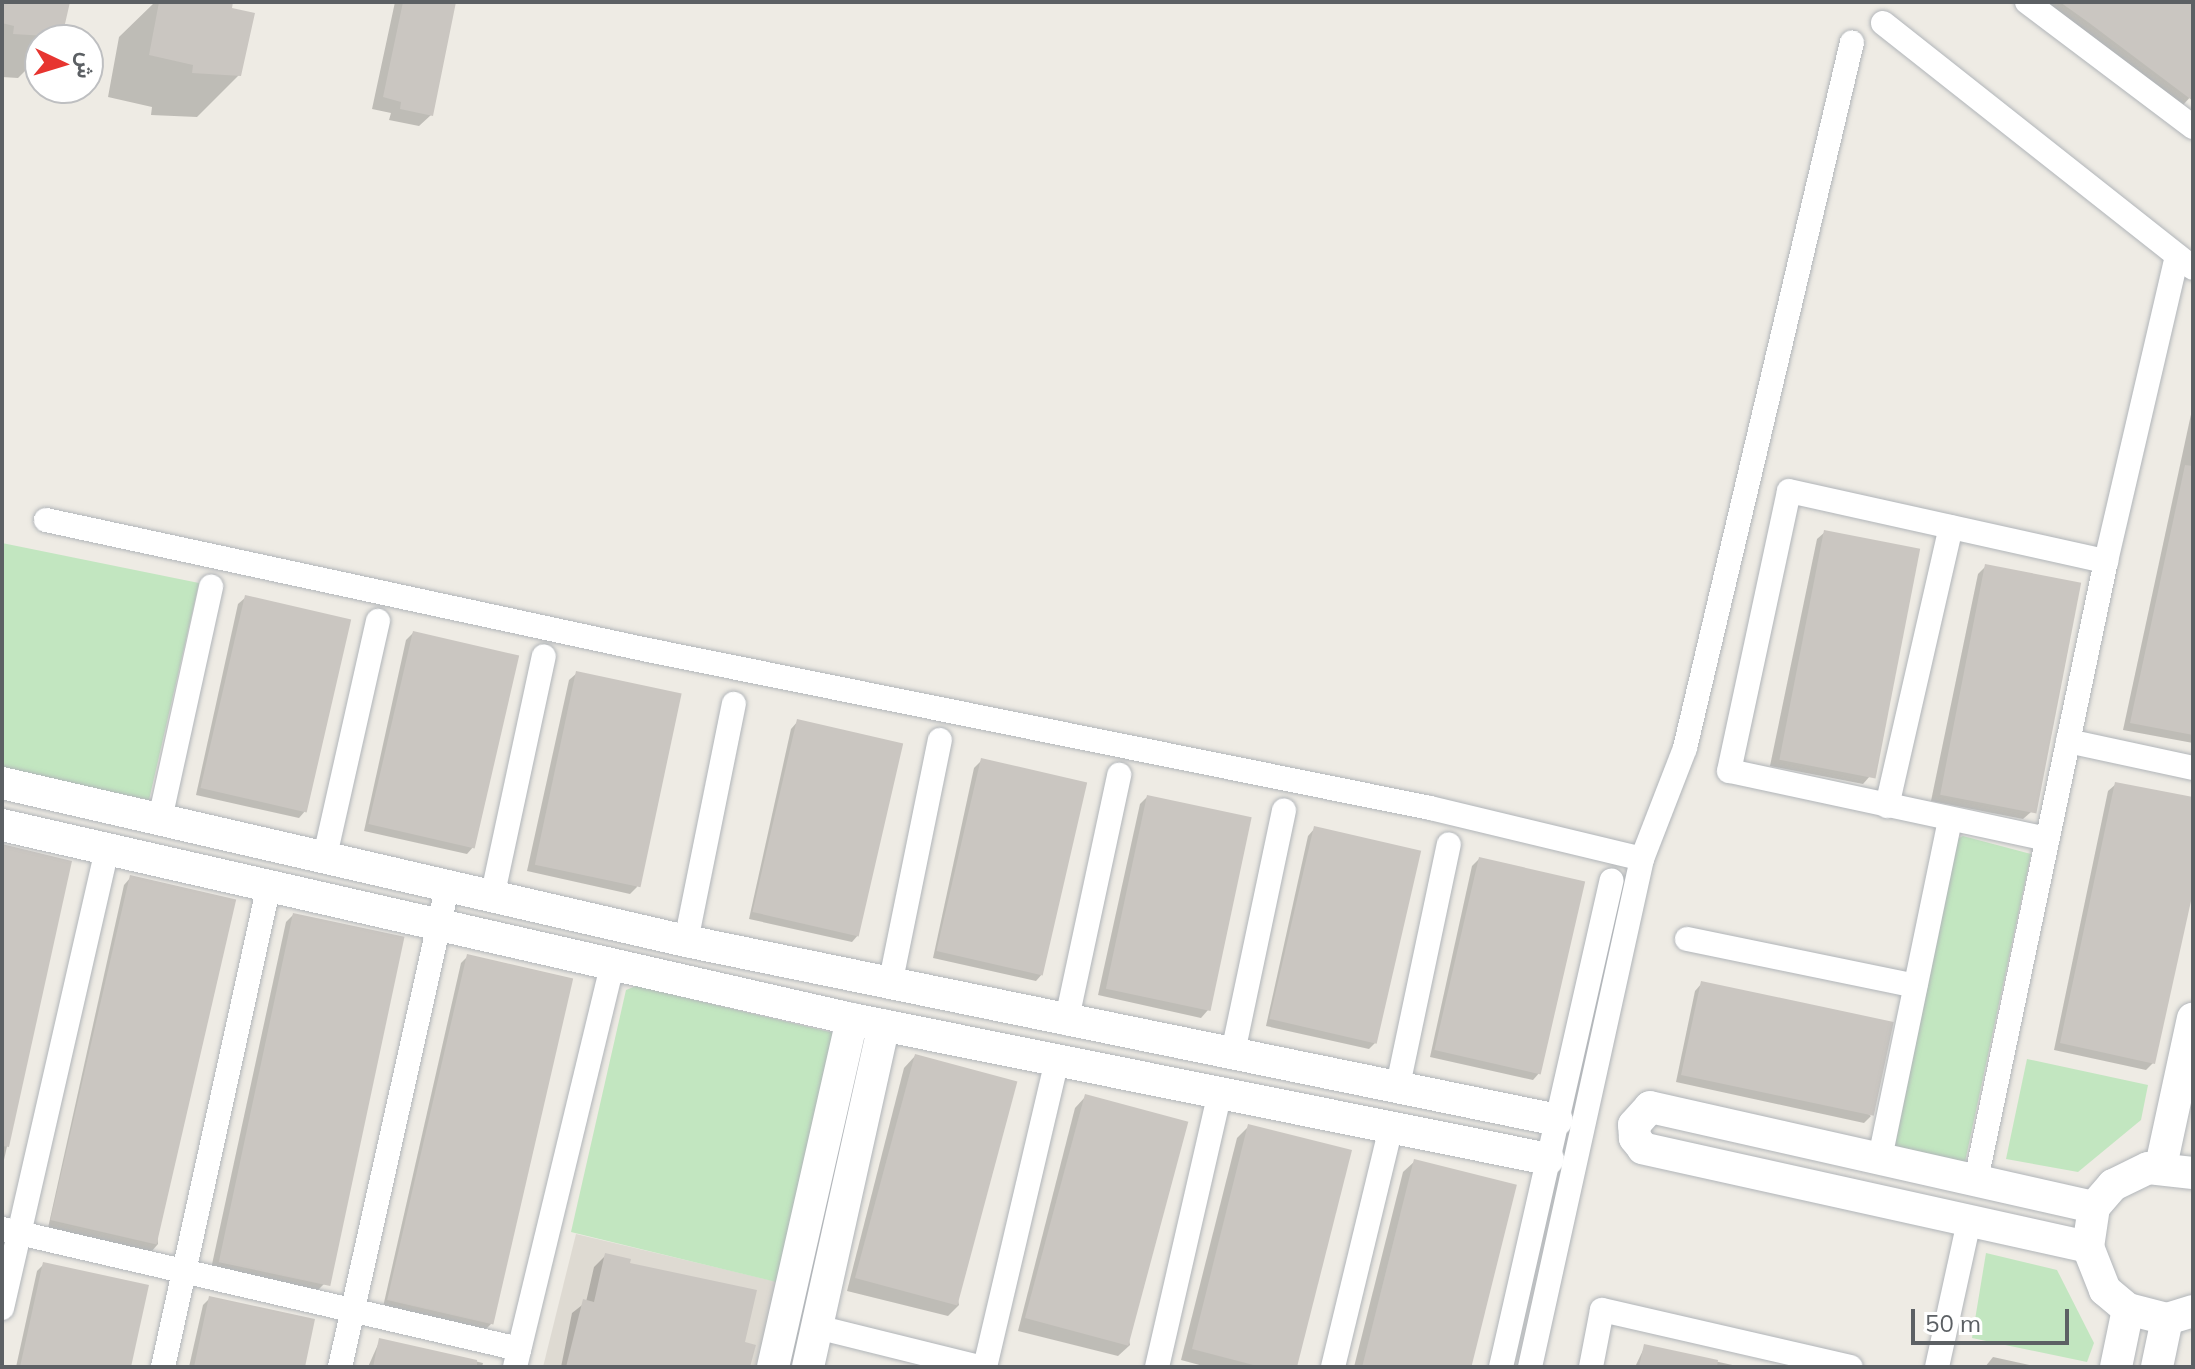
<!DOCTYPE html>
<html>
<head>
<meta charset="utf-8">
<style>
	body { margin:0 }
	#map { position:relative; width:2195px; height:1369px; overflow:hidden; background:#eeebe4; font-family:Mulish,Vazirmatn,sans-serif }
	div>[style] { position:absolute }
	.education>* { inset:0; background:#dedad2 }
	.green>* { inset:0; background:#c2e6c0 }
	.shadow>* { inset:0; background:#0003 }
	.building>* { inset:0; background:#cac6c1; transform-origin:0 0 }
	.roads { filter:drop-shadow(0 0 2px #b1b5b9) drop-shadow(0 0 2px #b1b5b9) }
	.minor>* { height:24px; margin:-12px; padding:0 12px; transform-origin:12px; border-radius:12px; background:#fff }
	.tertiary>* { height:32px; margin:-16px; padding:0 16px; transform-origin:16px; border-radius:16px; background:#fff }
	span { translate:-50% -50%; white-space:nowrap; text-align:center; line-height:1.15; -webkit-text-stroke:6px #fff; paint-order:stroke }
	.frame { position:absolute; inset:0; border:4px solid #5c6064; pointer-events:none }
	.north { position:absolute; left:24px; top:24px; width:80px; height:80px; box-sizing:border-box; background:#fff; border:2px solid #bebfc1; border-radius:50%; rotate:94deg; font-size:22px; font-weight:700; line-height:32px; text-align:center; color:#5c6064 }
	.north::after { content:''; display:block; margin:auto; width:28px; height:36px; background:#e73530; clip-path:polygon(50% 0,100% 100%,50% 72%,0 100%) }
	.scale { position:absolute; left:1911px; top:1309px; width:158px; height:36px; box-sizing:border-box; border:4px solid #5c6064; border-top:0; padding-left:10px; font-size:24px; line-height:28px; white-space:nowrap; color:#5c6064; -webkit-text-stroke:6px #fff; paint-order:stroke }
</style>
</head>
<body>
<div id="map">
	<div class="education">
		<div style="clip-path:polygon(576px 1234px,778px 1282px,757px 1367px,543px 1367px)"></div>
	</div>
	<div class="green">
		<div style="clip-path:polygon(2px 543px,199px 583px,149px 800px,2px 768px)"></div>
		<div style="clip-path:polygon(1963px 836px,2031px 854px,1965px 1162px,1895px 1146px,1957px 839px)"></div>
		<div style="clip-path:polygon(636px 986px,834px 1033px,780px 1283px,571px 1232px,626px 990px)"></div>
		<div style="clip-path:polygon(2027px 1059px,2148px 1085px,2141px 1120px,2078px 1172px,2006px 1159px)"></div>
		<div style="clip-path:polygon(1986px 1253px,2057px 1270px,2094px 1343px,2087px 1362px,1972px 1338px)"></div>
	</div>
	<div class="shadow">
		<div style="clip-path:polygon(2px 2px,68px 2px,60px 36px,40px 40px,40px 56px,18px 78px,2px 77px)"></div>
		<div style="clip-path:polygon(155px 2px,231px 2px,239px 75px,197px 117px,151px 115px,152px 107px,108px 97px,119px 37px)"></div>
		<div style="clip-path:polygon(395px 2px,454px 2px,431px 115px,419px 126px,389px 120px,391px 113px,372px 109px)"></div>
		<div style="clip-path:polygon(2046px 2px,2193px 2px,2193px 94px,2183px 105px)"></div>
		<div style="clip-path:polygon(2193px 405px,2193px 743px,2123px 730px)"></div>
		<div style="clip-path:polygon(1825px 532px,1870px 776px,1863px 784px,1770px 766px,1817px 539px)"></div>
		<div style="clip-path:polygon(1986px 566px,2031px 812px,2023px 819px,1931px 801px,1978px 574px)"></div>
		<div style="clip-path:polygon(246px 597px,306px 810px,299px 818px,196px 795px,238px 604px)"></div>
		<div style="clip-path:polygon(413px 633px,474px 846px,467px 854px,364px 831px,406px 640px)"></div>
		<div style="clip-path:polygon(577px 673px,637px 887px,630px 894px,527px 871px,569px 680px)"></div>
		<div style="clip-path:polygon(798px 721px,859px 934px,852px 942px,749px 919px,791px 729px)"></div>
		<div style="clip-path:polygon(982px 760px,1043px 973px,1036px 981px,933px 958px,974px 768px)"></div>
		<div style="clip-path:polygon(2116px 784px,2193px 799px,2193px 875px,2153px 1063px,2146px 1070px,2054px 1050px,2108px 791px)"></div>
		<div style="clip-path:polygon(1147px 797px,1208px 1010px,1201px 1018px,1098px 995px,1140px 804px)"></div>
		<div style="clip-path:polygon(1315px 828px,1376px 1042px,1369px 1049px,1266px 1026px,1308px 836px)"></div>
		<div style="clip-path:polygon(2px 845px,70px 862px,2px 1169px)"></div>
		<div style="clip-path:polygon(1479px 859px,1540px 1072px,1533px 1080px,1430px 1057px,1472px 866px)"></div>
		<div style="clip-path:polygon(131px 877px,158px 1244px,151px 1252px,48px 1228px,124px 885px)"></div>
		<div style="clip-path:polygon(293px 915px,325px 1283px,318px 1290px,211px 1269px,286px 922px)"></div>
		<div style="clip-path:polygon(468px 956px,493px 1322px,485px 1330px,383px 1307px,461px 963px)"></div>
		<div style="clip-path:polygon(1702px 983px,1871px 1116px,1864px 1123px,1676px 1082px,1695px 991px)"></div>
		<div style="clip-path:polygon(915px 1056px,959px 1305px,948px 1316px,847px 1291px,904px 1068px)"></div>
		<div style="clip-path:polygon(1086px 1096px,1130px 1345px,1118px 1356px,1018px 1331px,1075px 1108px)"></div>
		<div style="clip-path:polygon(1249px 1126px,1295px 1367px,1207px 1367px,1181px 1360px,1237px 1138px)"></div>
		<div style="clip-path:polygon(1415px 1161px,1470px 1367px,1354px 1367px,1403px 1172px)"></div>
		<div style="clip-path:polygon(606px 1255px,742px 1344px,748px 1367px,561px 1367px,572px 1313px,586px 1302px,594px 1267px)"></div>
		<div style="clip-path:polygon(44px 1264px,129px 1367px,16px 1367px,37px 1271px)"></div>
		<div style="clip-path:polygon(210px 1298px,303px 1367px,189px 1367px,203px 1305px)"></div>
		<div style="clip-path:polygon(380px 1340px,483px 1363px,482px 1367px,368px 1367px)"></div>
		<div style="clip-path:polygon(1645px 1346px,1737px 1366px,1737px 1367px,1635px 1367px)"></div>
		<div style="clip-path:polygon(1993px 1357px,2039px 1367px,1985px 1367px)"></div>
	</div>
	<div class="building">
		<div style="clip-path:polygon(2px 2px,70px 2px,62px 37px,13px 34px,14px 26px,2px 23px)"></div>
		<div style="clip-path:polygon(159px 2px,233px 2px,232px 8px,255px 13px,241px 76px,192px 73px,193px 65px,149px 55px)"></div>
		<div style="clip-path:polygon(403px 2px,456px 2px,433px 116px,400px 109px,401px 102px,383px 97px)"></div>
		<div style="clip-path:polygon(2060px 2px,2193px 2px,2193px 101px,2088px 22px)"></div>
		<div style="clip-path:polygon(2185px 465px,2193px 466px,2193px 735px,2130px 723px)"></div>
		<div style="left:1824px;top:530px;width:98px;height:234px;rotate:11deg"></div>
		<div style="left:1985px;top:564px;width:98px;height:235px;rotate:11deg"></div>
		<div style="left:245px;top:595px;width:109px;height:198px;rotate:13deg"></div>
		<div style="left:413px;top:631px;width:109px;height:198px;rotate:13deg"></div>
		<div style="left:576px;top:671px;width:108px;height:198px;rotate:12deg"></div>
		<div style="left:797px;top:719px;width:109px;height:198px;rotate:13deg"></div>
		<div style="left:981px;top:758px;width:109px;height:198px;rotate:13deg"></div>
		<div style="clip-path:polygon(2115px 782px,2193px 797px,2193px 892px,2155px 1064px,2060px 1043px)"></div>
		<div style="left:1147px;top:795px;width:107px;height:198px;rotate:12deg"></div>
		<div style="left:1314px;top:826px;width:110px;height:198px;rotate:13deg"></div>
		<div style="clip-path:polygon(2px 844px,72px 861px,9px 1147px,2px 1146px)"></div>
		<div style="left:1479px;top:857px;width:109px;height:198px;rotate:13deg"></div>
		<div style="left:130px;top:875px;width:109px;height:354px;rotate:13deg"></div>
		<div style="left:293px;top:913px;width:114px;height:357px;rotate:12deg"></div>
		<div style="left:467px;top:954px;width:109px;height:355px;rotate:13deg"></div>
		<div style="left:1701px;top:981px;width:197px;height:96px;rotate:12deg"></div>
		<div style="left:915px;top:1054px;width:106px;height:232px;rotate:15deg"></div>
		<div style="left:1085px;top:1094px;width:107px;height:232px;rotate:15deg"></div>
		<div style="clip-path:polygon(1248px 1124px,1352px 1150px,1297px 1367px,1261px 1367px,1192px 1349px)"></div>
		<div style="left:1414px;top:1159px;width:106px;height:214px;rotate:14deg"></div>
		<div style="clip-path:polygon(605px 1253px,631px 1259px,630px 1263px,757px 1290px,745px 1342px,756px 1345px,750px 1367px,566px 1367px,583px 1299px,594px 1302px)"></div>
		<div style="clip-path:polygon(43px 1262px,149px 1285px,131px 1367px,20px 1367px)"></div>
		<div style="clip-path:polygon(209px 1296px,315px 1319px,305px 1367px,194px 1367px)"></div>
		<div style="clip-path:polygon(379px 1338px,477px 1360px,477px 1367px,373px 1367px)"></div>
		<div style="clip-path:polygon(1644px 1344px,1718px 1360px,1717px 1367px,1639px 1367px)"></div>
	</div>
	<div class="roads">
		<div class="minor">
			<div style="left:2027px;top:2px;width:208px;rotate:37deg"></div>
			<div style="left:1883px;top:23px;width:395px;rotate:38.3deg"></div>
			<div style="left:46px;top:520px;width:616px;rotate:12.19deg"></div>
			<div style="left:648px;top:650px;width:798px;rotate:11.42deg"></div>
			<div style="left:1430px;top:808px;width:218px;rotate:13.5deg"></div>
			<div style="left:2068px;top:741px;width:128px;rotate:12.2deg"></div>
			<div style="left:1887px;top:806px;width:286px;rotate:-77.1deg"></div>
			<div style="left:160px;top:819px;width:238px;rotate:-77.6deg"></div>
			<div style="left:2047px;top:839px;width:325px;rotate:-167.9deg"></div>
			<div style="left:1729px;top:771px;width:286px;rotate:-77.9deg"></div>
			<div style="left:1789px;top:491px;width:325px;rotate:12.5deg"></div>
			<div style="left:325px;top:856px;width:241px;rotate:-77.3deg"></div>
			<div style="left:493px;top:893px;width:242px;rotate:-77.9deg"></div>
			<div style="left:1687px;top:939px;width:233px;rotate:11.6deg"></div>
			<div style="left:686px;top:941px;width:242px;rotate:-78.6deg"></div>
			<div style="left:890px;top:985px;width:250px;rotate:-78.5deg"></div>
			<div style="left:1066px;top:1023px;width:254px;rotate:-77.9deg"></div>
			<div style="left:1232px;top:1057px;width:252px;rotate:-78.1deg"></div>
			<div style="left:1397px;top:1090px;width:251px;rotate:-78.1deg"></div>
			<div style="left:1880px;top:1158px;width:345px;rotate:-78.3deg"></div>
			<div style="left:1976px;top:1180px;width:633px;rotate:-78.14deg"></div>
			<div style="left:2106px;top:561px;width:313px;rotate:-76.9deg"></div>
			<div style="left:2px;top:1229px;width:531px;rotate:13.07deg"></div>
			<div style="left:2px;top:1308px;width:469px;rotate:-77.1deg"></div>
			<div style="left:817px;top:1327px;width:167px;rotate:13.9deg"></div>
			<div style="left:163px;top:1367px;width:493px;rotate:-77.6deg"></div>
			<div style="left:340px;top:1367px;width:494px;rotate:-77.4deg"></div>
			<div style="left:515px;top:1367px;width:416px;rotate:-76.4deg"></div>
			<div style="left:985px;top:1367px;width:315px;rotate:-76.8deg"></div>
			<div style="left:1157px;top:1367px;width:281px;rotate:-77.1deg"></div>
			<div style="left:1333px;top:1367px;width:246px;rotate:-76.4deg"></div>
			<div style="left:1501px;top:1367px;width:499px;rotate:-77.2deg"></div>
			<div style="left:1530px;top:1367px;width:520px;rotate:-77.57deg"></div>
			<div style="left:1642px;top:859px;width:119px;rotate:-68.8deg"></div>
			<div style="left:1685px;top:748px;width:725px;rotate:-76.69deg"></div>
			<div style="left:1591px;top:1367px;width:58px;rotate:-79.1deg"></div>
			<div style="left:1602px;top:1310px;width:255px;rotate:12.9deg"></div>
			<div style="left:1937px;top:1367px;width:149px;rotate:-77.6deg"></div>
		</div>
		<div class="tertiary">
			<div style="left:2px;top:783px;width:702px;rotate:13.01deg"></div>
			<div style="left:686px;top:941px;width:889px;rotate:11.61deg"></div>
			<div style="left:2px;top:825px;width:872px;rotate:12.86deg"></div>
			<div style="left:852px;top:1019px;width:710px;rotate:11.37deg"></div>
			<div style="left:2161px;top:1166px;width:151px;rotate:-77.8deg"></div>
			<div style="left:2193px;top:1173px;width:45px;rotate:-173.7deg"></div>
			<div style="left:2148px;top:1168px;width:39px;rotate:154deg"></div>
			<div style="left:2113px;top:1185px;width:29px;rotate:131deg"></div>
			<div style="left:2094px;top:1207px;width:40px;rotate:98.5deg"></div>
			<div style="left:2088px;top:1247px;width:46px;rotate:68.4deg"></div>
			<div style="left:2105px;top:1290px;width:30px;rotate:40deg"></div>
			<div style="left:2128px;top:1309px;width:40px;rotate:14.4deg"></div>
			<div style="left:2167px;top:1319px;width:27px;rotate:-17deg"></div>
			<div style="left:2088px;top:1247px;width:456px;rotate:-167.5deg"></div>
			<div style="left:1643px;top:1148px;width:13px;rotate:-129deg"></div>
			<div style="left:1635px;top:1138px;width:13px;rotate:-94deg"></div>
			<div style="left:1634px;top:1125px;width:24px;rotate:-48deg"></div>
			<div style="left:1650px;top:1107px;width:455px;rotate:12.7deg"></div>
			<div style="left:773px;top:1367px;width:357px;rotate:-77.2deg"></div>
			<div style="left:808px;top:1367px;width:350px;rotate:-77.5deg"></div>
			<div style="left:2116px;top:1367px;width:59px;rotate:-78.3deg"></div>
			<div style="left:2157px;top:1367px;width:49px;rotate:-78.2deg"></div>
		</div>
	</div>
	<div class="frame"></div>
	<div class="north">ش</div>
	<div class="scale">50 m</div>
</div>
</body>
</html>
